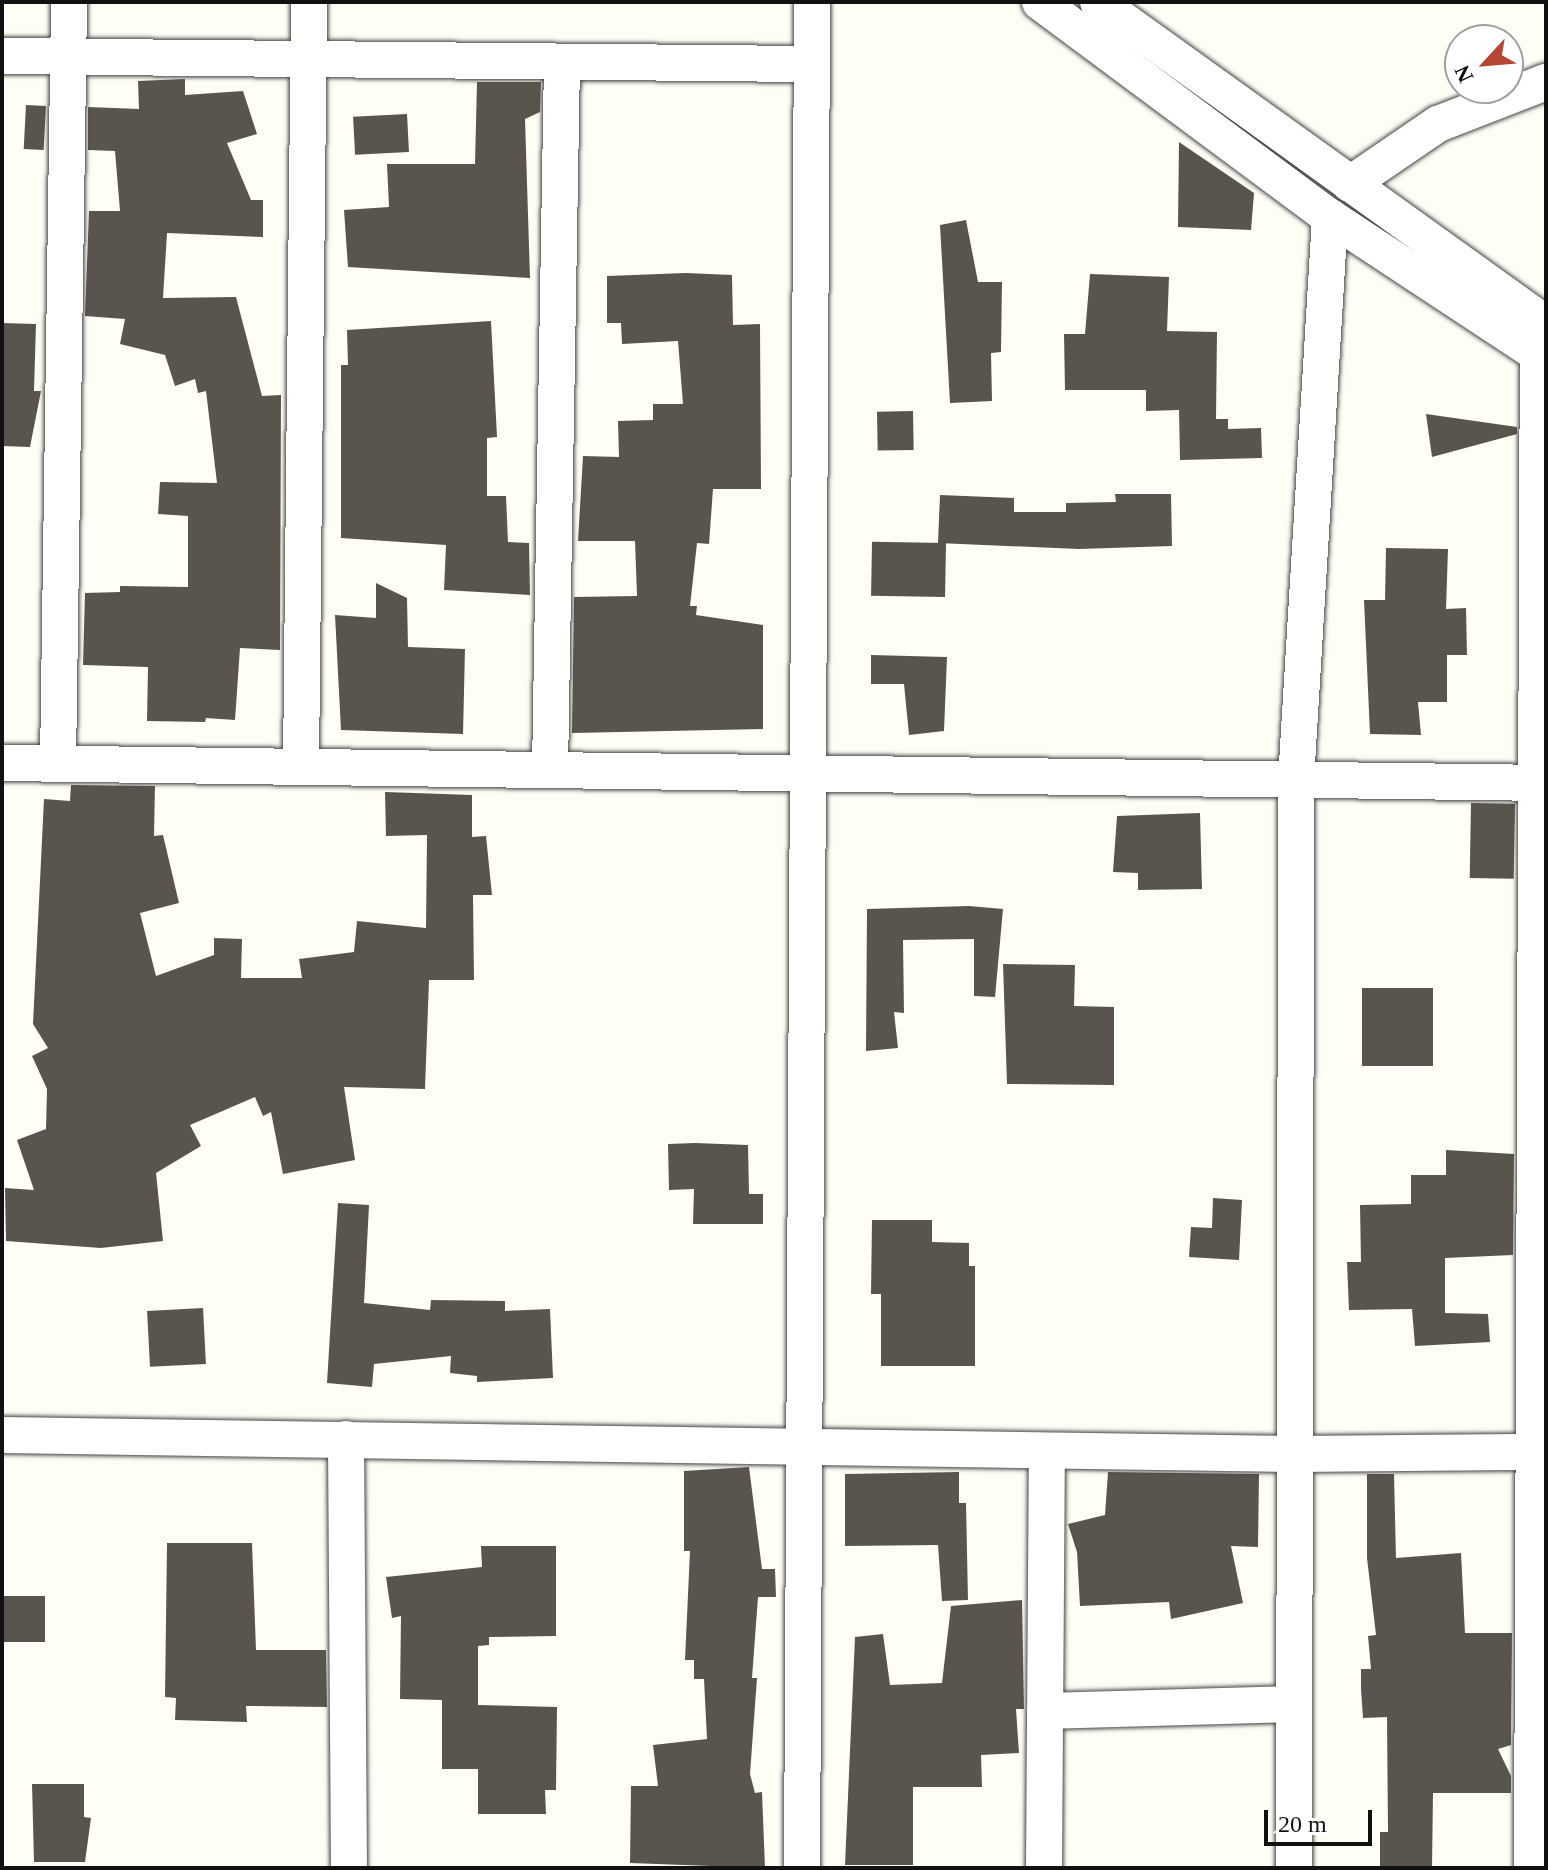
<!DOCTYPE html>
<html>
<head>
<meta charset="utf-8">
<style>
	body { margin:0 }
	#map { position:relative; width:1548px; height:1870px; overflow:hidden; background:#fefef6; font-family:"Times New Roman",serif }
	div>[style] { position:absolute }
	.building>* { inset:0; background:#59544e; transform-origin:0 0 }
	.roads { filter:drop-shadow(0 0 2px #444) drop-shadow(0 0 2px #444) }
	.minor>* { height:36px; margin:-18px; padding:0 18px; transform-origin:18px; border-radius:18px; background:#fff }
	span { translate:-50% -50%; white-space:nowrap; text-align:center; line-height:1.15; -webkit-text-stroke:8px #fff; paint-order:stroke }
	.frame { position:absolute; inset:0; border:4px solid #111; pointer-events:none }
	.north { position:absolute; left:1444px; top:24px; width:80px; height:80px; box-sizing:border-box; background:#fff; border:2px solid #a0a0a0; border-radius:50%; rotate:244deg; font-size:22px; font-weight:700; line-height:32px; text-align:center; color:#111 }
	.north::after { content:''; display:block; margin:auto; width:28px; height:36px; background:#b74533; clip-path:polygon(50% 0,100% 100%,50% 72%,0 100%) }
	.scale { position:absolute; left:1264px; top:1810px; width:108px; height:36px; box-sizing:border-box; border:4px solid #111; border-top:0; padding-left:10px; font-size:24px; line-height:28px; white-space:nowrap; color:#111; -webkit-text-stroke:6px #fff; paint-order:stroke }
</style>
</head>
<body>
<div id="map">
	<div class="building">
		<div style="clip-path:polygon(185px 79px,185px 95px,243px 91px,257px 134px,227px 143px,251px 200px,263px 200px,263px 237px,167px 233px,163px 298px,236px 297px,262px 396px,281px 395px,280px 650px,240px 648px,235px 720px,206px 718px,205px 722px,147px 721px,148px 667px,83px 665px,85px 593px,120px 592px,120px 586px,188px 587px,188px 516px,158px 514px,160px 482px,217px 483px,206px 391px,198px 393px,195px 379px,175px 386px,165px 355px,120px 344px,125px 319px,85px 316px,89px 211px,120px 211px,115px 151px,88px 150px,88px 107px,139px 109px,138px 81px)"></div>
		<div style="clip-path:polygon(477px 82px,541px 82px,540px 112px,525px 119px,530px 278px,348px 267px,344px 210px,389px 207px,387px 164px,475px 164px)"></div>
		<div style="left:26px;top:105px;width:20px;height:44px;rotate:3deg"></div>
		<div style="left:407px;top:114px;width:38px;height:54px;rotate:87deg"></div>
		<div style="clip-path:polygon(1179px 142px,1254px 193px,1251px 230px,1178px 227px)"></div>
		<div style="clip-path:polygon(966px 220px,978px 282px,1002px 282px,1001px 352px,991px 353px,992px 401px,950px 403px,940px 225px)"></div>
		<div style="clip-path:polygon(686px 273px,732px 275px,733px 325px,760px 324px,761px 489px,713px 489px,709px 544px,697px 543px,690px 606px,697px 606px,696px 615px,763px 625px,763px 729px,572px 733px,574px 597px,637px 596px,635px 541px,578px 541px,583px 456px,619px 457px,618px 421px,653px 420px,653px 404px,683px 404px,678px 341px,622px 344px,621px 323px,607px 323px,607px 276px)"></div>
		<div style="clip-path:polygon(1090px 274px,1169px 277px,1167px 331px,1217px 332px,1216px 419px,1228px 419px,1228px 429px,1261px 428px,1262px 458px,1180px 460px,1179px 410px,1146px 411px,1146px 390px,1065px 390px,1064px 334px,1085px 334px)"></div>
		<div style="clip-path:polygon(491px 321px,497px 437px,487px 438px,487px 496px,506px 496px,508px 542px,529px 543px,530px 595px,444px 590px,446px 545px,341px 538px,341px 365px,348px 365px,347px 330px)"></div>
		<div style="clip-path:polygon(2px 323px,36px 324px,34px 391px,41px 391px,30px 447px,2px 446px)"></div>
		<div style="left:913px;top:411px;width:39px;height:36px;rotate:89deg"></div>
		<div style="clip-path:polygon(1426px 414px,1517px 427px,1517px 434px,1432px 457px)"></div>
		<div style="clip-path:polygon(1115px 494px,1171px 494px,1172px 546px,1079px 549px,938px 543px,940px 495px,1014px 498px,1014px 512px,1066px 512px,1066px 503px,1116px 502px)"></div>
		<div style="left:946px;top:543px;width:54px;height:74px;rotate:91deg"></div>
		<div style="clip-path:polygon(1386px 548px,1448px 549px,1446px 609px,1466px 608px,1467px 655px,1447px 655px,1447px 702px,1418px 702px,1421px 735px,1370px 734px,1364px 600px,1385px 600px)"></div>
		<div style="clip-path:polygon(376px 583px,407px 598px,408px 647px,465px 649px,463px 734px,341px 730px,335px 615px,376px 618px)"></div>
		<div style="clip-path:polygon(871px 655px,947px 657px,944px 731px,909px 735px,904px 684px,871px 684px)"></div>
		<div style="clip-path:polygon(71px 785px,155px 786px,154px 836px,163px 835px,179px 903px,140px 913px,156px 976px,214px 955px,214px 938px,242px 939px,241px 978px,302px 978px,299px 959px,354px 952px,357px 921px,426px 928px,427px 835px,386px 836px,385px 792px,472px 795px,472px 837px,486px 836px,492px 895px,473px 895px,474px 980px,429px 980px,425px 1089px,344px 1087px,355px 1160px,283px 1174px,271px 1112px,263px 1116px,255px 1097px,190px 1125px,201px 1146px,156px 1173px,163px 1241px,101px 1248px,6px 1241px,5px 1188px,34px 1190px,17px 1140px,46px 1129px,47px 1089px,32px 1056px,48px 1048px,33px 1024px,44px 799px,70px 801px)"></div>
		<div style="left:1471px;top:803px;width:44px;height:75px;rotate:1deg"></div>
		<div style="clip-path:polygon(1200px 813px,1202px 889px,1138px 890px,1138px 873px,1113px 872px,1117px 816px)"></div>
		<div style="clip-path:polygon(969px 906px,1003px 909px,995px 997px,974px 996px,974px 939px,903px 940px,904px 1013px,894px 1012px,898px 1048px,866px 1051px,867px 909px)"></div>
		<div style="clip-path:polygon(1003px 964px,1075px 965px,1074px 1006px,1114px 1007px,1114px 1085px,1007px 1084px)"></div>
		<div style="left:1362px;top:988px;width:71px;height:78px"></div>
		<div style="clip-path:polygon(695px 1143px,748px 1145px,749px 1194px,763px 1194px,763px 1224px,693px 1224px,694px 1189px,669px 1190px,668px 1144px)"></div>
		<div style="clip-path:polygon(1446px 1150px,1514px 1154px,1513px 1255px,1445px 1258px,1445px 1313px,1488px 1314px,1490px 1342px,1415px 1346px,1412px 1309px,1349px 1310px,1347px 1262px,1361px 1262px,1360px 1205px,1411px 1204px,1411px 1175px,1446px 1175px)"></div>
		<div style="clip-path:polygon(1213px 1198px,1242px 1200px,1239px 1260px,1189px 1257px,1191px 1227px,1212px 1228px)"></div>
		<div style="clip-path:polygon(338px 1203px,369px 1205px,364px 1303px,430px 1310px,431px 1300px,505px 1301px,505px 1311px,550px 1309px,553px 1378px,477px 1382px,477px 1376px,450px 1373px,451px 1356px,374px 1364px,372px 1387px,327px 1383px)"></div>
		<div style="clip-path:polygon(872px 1220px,932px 1220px,932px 1242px,969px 1243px,969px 1266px,975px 1266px,975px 1366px,881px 1366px,881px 1294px,871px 1294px)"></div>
		<div style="left:203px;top:1308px;width:56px;height:56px;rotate:87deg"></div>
		<div style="clip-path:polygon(749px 1467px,762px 1569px,775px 1569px,776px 1597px,758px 1597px,752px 1678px,757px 1678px,750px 1774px,755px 1793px,762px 1792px,765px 1868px,630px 1863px,631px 1786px,658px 1786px,653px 1745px,707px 1739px,704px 1679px,694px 1679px,694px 1660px,685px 1660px,690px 1551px,684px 1551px,684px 1471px)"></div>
		<div style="clip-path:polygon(959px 1472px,959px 1503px,966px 1503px,968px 1600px,942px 1601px,938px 1545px,845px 1546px,845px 1474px)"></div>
		<div style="clip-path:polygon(1108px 1472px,1259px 1474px,1258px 1547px,1231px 1546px,1243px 1603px,1171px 1619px,1169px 1602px,1080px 1606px,1077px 1552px,1068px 1524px,1105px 1515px)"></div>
		<div style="clip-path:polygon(1367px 1474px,1394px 1474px,1396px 1558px,1461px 1553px,1465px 1633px,1512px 1633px,1511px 1745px,1498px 1749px,1511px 1776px,1511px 1793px,1433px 1793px,1432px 1868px,1380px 1868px,1380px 1832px,1388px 1832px,1387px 1717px,1363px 1718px,1361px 1689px,1361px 1669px,1371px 1669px,1368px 1636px,1376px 1635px,1367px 1558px)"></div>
		<div style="clip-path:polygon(167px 1543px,252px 1543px,256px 1650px,326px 1650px,327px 1707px,246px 1706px,247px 1722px,175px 1720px,176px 1698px,165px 1697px)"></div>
		<div style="clip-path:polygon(481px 1546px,556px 1546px,556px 1636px,489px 1637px,489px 1645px,478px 1646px,478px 1705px,557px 1707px,556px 1790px,545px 1790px,546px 1814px,478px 1814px,478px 1769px,442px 1769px,442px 1700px,400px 1699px,401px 1616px,392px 1618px,386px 1577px,482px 1567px)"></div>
		<div style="left:2px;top:1596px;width:43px;height:46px"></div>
		<div style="clip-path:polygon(1022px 1600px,1024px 1709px,1016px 1709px,1019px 1753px,981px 1755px,982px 1787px,913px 1787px,913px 1865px,845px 1865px,855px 1637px,883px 1634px,890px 1685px,942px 1683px,951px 1606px)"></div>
		<div style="clip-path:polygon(32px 1784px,84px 1784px,84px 1817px,91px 1818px,85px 1862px,34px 1862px)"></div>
	</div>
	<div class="roads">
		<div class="minor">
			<div style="left:1040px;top:2px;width:361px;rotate:36.6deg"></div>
			<div style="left:1330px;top:217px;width:249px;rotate:33.4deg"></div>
			<div style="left:1098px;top:2px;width:552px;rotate:35.71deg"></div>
			<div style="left:2px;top:56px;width:809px;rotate:0.57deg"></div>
			<div style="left:1350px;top:184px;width:107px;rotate:-34.3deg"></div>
			<div style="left:1438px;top:124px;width:116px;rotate:-21.3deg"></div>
			<div style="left:2px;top:763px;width:1544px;rotate:0.74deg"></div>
			<div style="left:58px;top:763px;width:761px;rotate:-89.17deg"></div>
			<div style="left:301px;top:767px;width:765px;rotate:-89.4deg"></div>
			<div style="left:550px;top:770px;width:708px;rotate:-89.03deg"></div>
			<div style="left:2px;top:1435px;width:1292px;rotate:0.84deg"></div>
			<div style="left:1294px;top:1454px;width:252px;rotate:-0.5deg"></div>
			<div style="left:346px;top:1439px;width:429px;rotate:89.6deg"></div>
			<div style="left:1045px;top:1711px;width:249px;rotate:-1.6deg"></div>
			<div style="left:802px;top:1868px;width:1866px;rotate:-89.69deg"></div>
			<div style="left:1044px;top:1868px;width:417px;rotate:-89.6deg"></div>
			<div style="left:1294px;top:1868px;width:1088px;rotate:-89.89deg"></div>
			<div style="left:1296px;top:780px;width:564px;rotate:-86.54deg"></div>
			<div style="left:1532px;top:1868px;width:1549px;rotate:-89.78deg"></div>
		</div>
	</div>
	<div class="frame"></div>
	<div class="north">N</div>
	<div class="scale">20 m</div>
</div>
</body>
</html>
